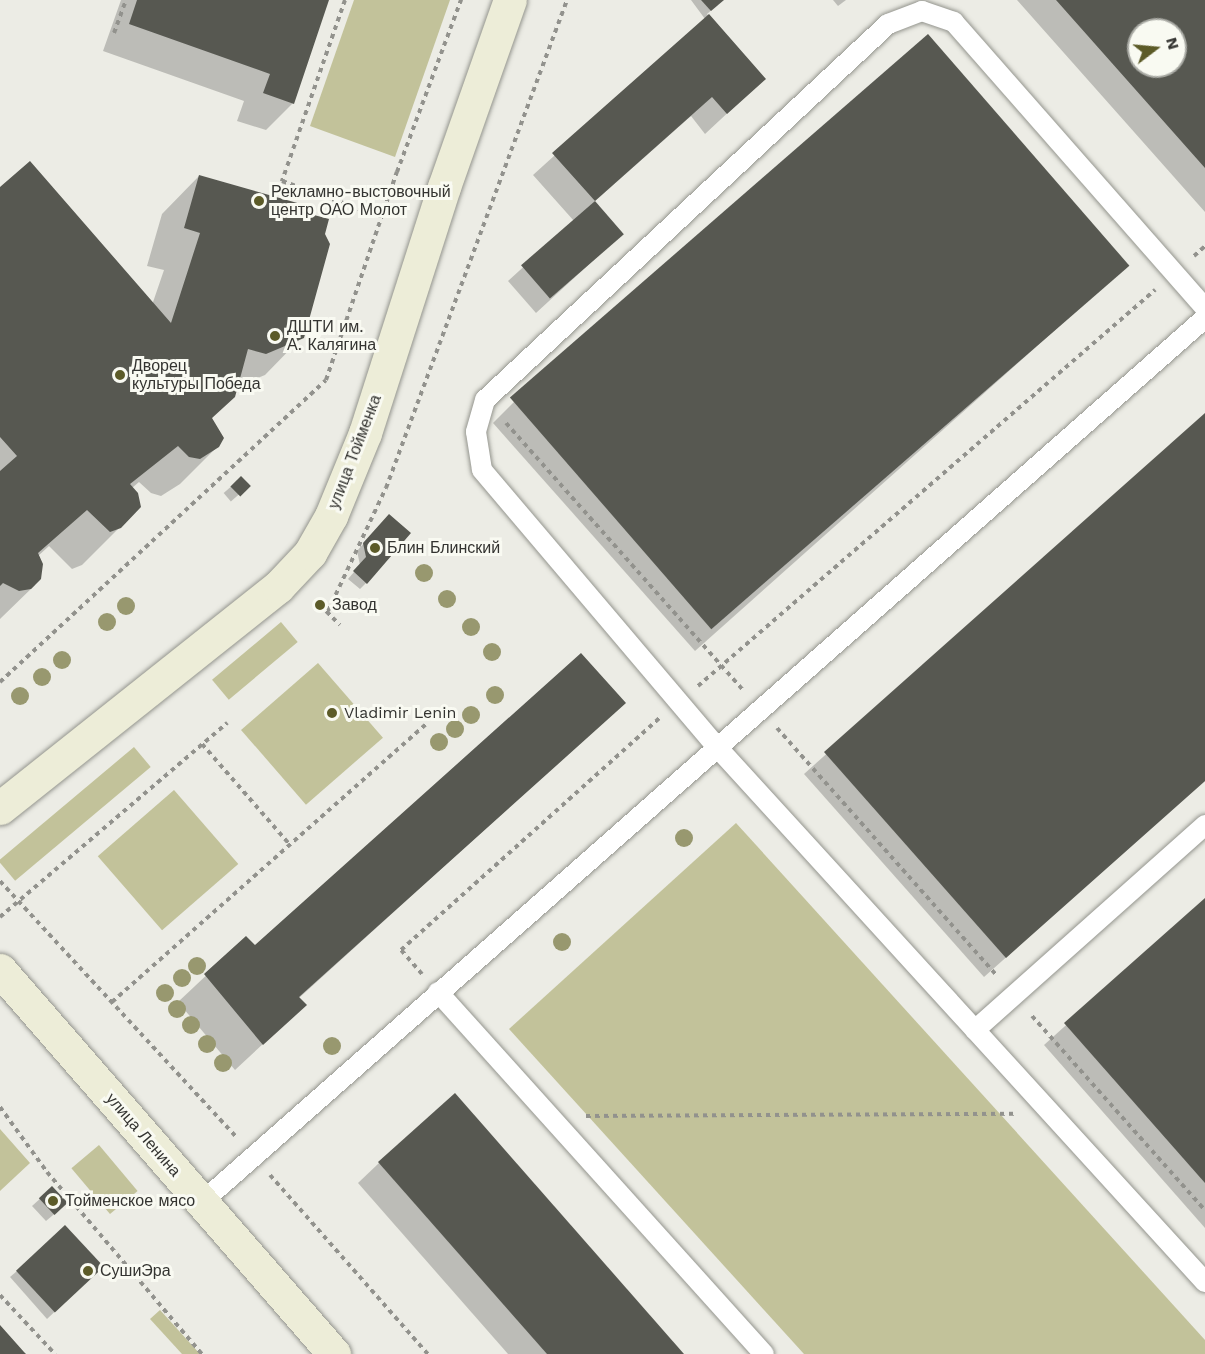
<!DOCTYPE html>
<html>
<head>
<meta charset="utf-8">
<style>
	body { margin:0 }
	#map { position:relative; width:1205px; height:1354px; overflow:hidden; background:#ecece5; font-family:"Work Sans",sans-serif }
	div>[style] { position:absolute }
	.green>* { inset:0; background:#c2c29a; transform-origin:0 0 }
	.shadow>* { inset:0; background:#0003; transform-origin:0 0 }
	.building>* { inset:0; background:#575851; transform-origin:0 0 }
	.path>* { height:4px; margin-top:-2px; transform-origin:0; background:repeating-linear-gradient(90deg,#92928d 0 4.5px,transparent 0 9px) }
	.roads { filter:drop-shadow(0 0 2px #94958e) drop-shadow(0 0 2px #94958e) }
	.lane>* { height:20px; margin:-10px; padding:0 10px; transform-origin:10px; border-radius:10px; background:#fff }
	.secondary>* { height:33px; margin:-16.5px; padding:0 16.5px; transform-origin:16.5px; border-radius:16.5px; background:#ededd8 }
	.trees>* { width:18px; height:18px; margin:-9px; border-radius:50%; background:#98986f }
	.dots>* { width:16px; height:16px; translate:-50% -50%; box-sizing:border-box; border:3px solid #f9faf2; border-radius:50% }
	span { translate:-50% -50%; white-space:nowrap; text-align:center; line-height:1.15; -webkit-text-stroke:6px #f9faf2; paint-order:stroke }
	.poi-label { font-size:16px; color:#343431 }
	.left { translate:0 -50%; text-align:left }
	.street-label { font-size:16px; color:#343431 }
	.north { position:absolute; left:1127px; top:18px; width:60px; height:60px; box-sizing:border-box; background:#f9faf2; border:2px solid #aaaba5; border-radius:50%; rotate:74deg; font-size:16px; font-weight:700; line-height:24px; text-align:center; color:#343431 }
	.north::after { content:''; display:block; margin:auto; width:21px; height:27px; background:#5c5b28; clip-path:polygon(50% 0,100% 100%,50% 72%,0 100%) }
</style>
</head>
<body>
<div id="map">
	<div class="green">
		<div style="clip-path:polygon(354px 0,450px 0,395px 157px,310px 126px)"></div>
		<div style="left:281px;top:622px;width:26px;height:90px;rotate:50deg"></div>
		<div style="left:318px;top:663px;width:99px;height:102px;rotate:49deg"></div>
		<div style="left:134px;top:747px;width:26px;height:177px;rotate:50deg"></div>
		<div style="left:174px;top:790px;width:98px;height:101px;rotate:49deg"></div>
		<div style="clip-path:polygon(736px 823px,1205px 1340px,1205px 1354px,804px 1354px,509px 1029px)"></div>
		<div style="clip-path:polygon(0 1129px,30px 1163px,0 1191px)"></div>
		<div style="left:99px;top:1145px;width:60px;height:36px;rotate:50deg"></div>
		<div style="clip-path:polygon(160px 1310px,200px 1354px,182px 1354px,150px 1319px)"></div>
	</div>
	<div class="shadow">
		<div style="clip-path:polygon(121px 0,328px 0,293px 103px,266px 130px,237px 121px,244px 101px,103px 51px)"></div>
		<div style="clip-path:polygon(691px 0,723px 0,707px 14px,764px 79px,705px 134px,691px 116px,594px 202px,622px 234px,536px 313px,508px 281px,574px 221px,533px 175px,705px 19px)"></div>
		<div style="clip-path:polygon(833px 0,846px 0,838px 6px)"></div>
		<div style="clip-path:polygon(evenodd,1017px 0,1205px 0,1205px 212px,1017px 0,1139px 30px,1175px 30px,1175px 66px,1139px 66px,1139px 30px)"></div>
		<div style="clip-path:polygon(199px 176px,302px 337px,265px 375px,236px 387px,211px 419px,218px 446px,180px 484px,161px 496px,151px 493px,139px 482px,132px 488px,120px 527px,82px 565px,72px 569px,49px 546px,37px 557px,35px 585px,0 619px,0 189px,152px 305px,164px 270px,147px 266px,162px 214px)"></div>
		<div style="clip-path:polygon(1129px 264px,695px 651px,493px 423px,514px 402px)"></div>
		<div style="clip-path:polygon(1205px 415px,1205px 781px,984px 977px,804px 774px)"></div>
		<div style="left:241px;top:478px;width:11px;height:23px;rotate:49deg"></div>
		<div style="clip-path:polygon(382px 523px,366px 583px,360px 589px,348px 579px,360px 565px,357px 551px)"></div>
		<div style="clip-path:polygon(624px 703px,299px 998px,305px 1005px,235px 1070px,178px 1002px,246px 938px,255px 948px)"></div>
		<div style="clip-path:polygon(1205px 900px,1205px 1228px,1044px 1045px)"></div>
		<div style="clip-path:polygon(379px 1163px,682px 1354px,508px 1354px,358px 1183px)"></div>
		<div style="clip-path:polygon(52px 1188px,59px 1210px,46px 1221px,32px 1206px)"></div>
		<div style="clip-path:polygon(102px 1267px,47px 1319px,10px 1277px,17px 1271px)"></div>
	</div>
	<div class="building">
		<div style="clip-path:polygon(137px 0,329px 0,294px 104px,263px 93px,270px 74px,129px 24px)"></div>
		<div style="clip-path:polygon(701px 0,724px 0,711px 11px)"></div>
		<div style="clip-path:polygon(evenodd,1056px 0,1205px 0,1205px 168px,1056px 0,1139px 30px,1175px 30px,1175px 66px,1139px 66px,1139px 30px)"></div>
		<div style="clip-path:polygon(709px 14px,766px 79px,727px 114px,712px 97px,595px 201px,552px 153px)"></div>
		<div style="left:928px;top:34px;width:307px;height:554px;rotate:49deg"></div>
		<div style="clip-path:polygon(30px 161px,171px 323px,200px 233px,184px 228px,199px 175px,308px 206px,314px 215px,329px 219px,325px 234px,330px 244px,304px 338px,266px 354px,248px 349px,235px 397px,212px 418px,224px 438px,219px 447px,200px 459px,189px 457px,178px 446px,130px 484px,138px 493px,141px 507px,121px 528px,110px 532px,87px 510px,38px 553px,43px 564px,41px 579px,31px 589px,19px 591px,3px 583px,0 586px,0 471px,17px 456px,0 437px,0 187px)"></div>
		<div style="left:595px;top:201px;width:44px;height:98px;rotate:49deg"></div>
		<div style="clip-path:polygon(1205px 413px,1205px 781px,1006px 958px,824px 752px)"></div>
		<div style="left:241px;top:476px;width:14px;height:15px;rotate:45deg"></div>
		<div style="clip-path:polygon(389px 514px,411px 533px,367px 584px,353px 571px,366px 557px,363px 543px)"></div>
		<div style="clip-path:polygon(581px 653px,626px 703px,299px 997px,307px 1005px,263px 1045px,204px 974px,246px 936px,255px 945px)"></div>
		<div style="clip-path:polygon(1205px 898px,1205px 1183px,1064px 1023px)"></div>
		<div style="clip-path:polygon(455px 1093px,684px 1354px,547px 1354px,378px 1162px)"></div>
		<div style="left:52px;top:1186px;width:23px;height:18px;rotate:47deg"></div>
		<div style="left:65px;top:1225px;width:57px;height:67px;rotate:47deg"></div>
		<div style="clip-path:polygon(0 1325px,24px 1352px,26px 1354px,0 1354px)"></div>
	</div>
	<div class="path">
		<div style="left:345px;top:0;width:192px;rotate:109.2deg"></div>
		<div style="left:282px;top:181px;width:106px;rotate:19.8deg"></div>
		<div style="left:114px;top:33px;width:35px;rotate:-70deg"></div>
		<div style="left:1194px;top:256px;width:15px;rotate:-42deg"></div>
		<div style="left:506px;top:423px;width:358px;rotate:48.4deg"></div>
		<div style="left:320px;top:605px;width:28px;rotate:45deg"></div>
		<div style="left:328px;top:611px;width:136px;rotate:-64.8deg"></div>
		<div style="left:386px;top:488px;width:520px;rotate:-69.65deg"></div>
		<div style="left:0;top:682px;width:444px;rotate:-42.8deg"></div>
		<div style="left:326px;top:380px;width:220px;rotate:-71.2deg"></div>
		<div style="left:397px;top:172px;width:184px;rotate:-69.6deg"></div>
		<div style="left:698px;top:686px;width:605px;rotate:-40.91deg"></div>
		<div style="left:777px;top:728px;width:332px;rotate:48.4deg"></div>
		<div style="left:202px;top:744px;width:134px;rotate:48.9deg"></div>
		<div style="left:0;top:881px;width:350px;rotate:47.3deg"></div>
		<div style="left:0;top:917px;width:299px;rotate:-40.5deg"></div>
		<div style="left:422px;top:974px;width:32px;rotate:-131deg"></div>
		<div style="left:401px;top:950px;width:348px;rotate:-41.9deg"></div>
		<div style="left:112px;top:1002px;width:421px;rotate:-41.5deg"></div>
		<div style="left:1032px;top:1016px;width:260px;rotate:48.3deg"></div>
		<div style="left:0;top:1107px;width:80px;rotate:54.1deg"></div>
		<div style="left:47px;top:1172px;width:239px;rotate:49.6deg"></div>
		<div style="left:586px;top:1116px;width:431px;rotate:-0.3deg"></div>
		<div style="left:270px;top:1175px;width:239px;rotate:48.6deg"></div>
		<div style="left:0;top:1295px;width:81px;rotate:47deg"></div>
	</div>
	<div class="roads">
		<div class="lane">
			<div style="left:1205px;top:308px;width:381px;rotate:-131.3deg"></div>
			<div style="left:954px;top:22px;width:34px;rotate:-161deg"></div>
			<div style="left:922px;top:11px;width:36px;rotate:159deg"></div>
			<div style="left:888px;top:24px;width:551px;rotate:136.99deg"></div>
			<div style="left:485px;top:400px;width:33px;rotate:106deg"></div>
			<div style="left:476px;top:432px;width:38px;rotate:81deg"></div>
			<div style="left:482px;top:470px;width:363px;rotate:49.7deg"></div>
			<div style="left:717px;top:747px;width:724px;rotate:47.63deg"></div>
			<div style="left:438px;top:992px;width:487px;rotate:48deg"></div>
			<div style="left:975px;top:1030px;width:308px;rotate:-41.7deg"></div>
			<div style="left:202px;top:1202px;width:1337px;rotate:-41.39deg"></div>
		</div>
		<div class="secondary">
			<div style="left:0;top:808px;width:355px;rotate:-38.5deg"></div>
			<div style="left:278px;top:587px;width:47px;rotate:-46.7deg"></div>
			<div style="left:310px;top:553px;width:43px;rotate:-60.4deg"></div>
			<div style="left:331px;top:516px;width:90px;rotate:-67.7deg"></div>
			<div style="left:365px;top:433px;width:258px;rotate:-72.2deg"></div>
			<div style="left:444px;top:187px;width:198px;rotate:-70.6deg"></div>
			<div style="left:0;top:970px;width:509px;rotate:48.98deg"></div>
		</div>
	</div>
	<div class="trees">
		<div style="left:424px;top:573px"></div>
		<div style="left:447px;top:599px"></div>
		<div style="left:126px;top:606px"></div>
		<div style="left:107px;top:622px"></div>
		<div style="left:471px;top:627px"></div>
		<div style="left:492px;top:652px"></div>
		<div style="left:62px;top:660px"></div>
		<div style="left:42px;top:677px"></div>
		<div style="left:495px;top:695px"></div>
		<div style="left:20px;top:696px"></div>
		<div style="left:471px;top:715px"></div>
		<div style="left:455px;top:729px"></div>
		<div style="left:439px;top:742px"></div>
		<div style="left:684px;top:838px"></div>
		<div style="left:562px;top:942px"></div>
		<div style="left:197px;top:966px"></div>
		<div style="left:182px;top:978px"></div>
		<div style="left:165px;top:993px"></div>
		<div style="left:177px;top:1009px"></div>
		<div style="left:191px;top:1025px"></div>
		<div style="left:207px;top:1044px"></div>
		<div style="left:332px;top:1046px"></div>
		<div style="left:223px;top:1063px"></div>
	</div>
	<div class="dots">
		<div style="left:259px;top:201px;background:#5c5b28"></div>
		<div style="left:275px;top:336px;background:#5c5b28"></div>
		<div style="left:120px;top:375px;background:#5c5b28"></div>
		<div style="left:375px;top:548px;background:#5c5b28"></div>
		<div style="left:320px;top:605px;background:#5c5b28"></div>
		<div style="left:332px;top:713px;background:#5c5b28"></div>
		<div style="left:53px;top:1201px;background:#5c5b28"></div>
		<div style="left:88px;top:1271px;background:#5c5b28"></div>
	</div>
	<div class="poi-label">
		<span class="left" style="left:271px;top:201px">Рекламно-выстовочный<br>центр ОАО Молот</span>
		<span class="left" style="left:287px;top:336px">ДШТИ им.<br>А. Калягина</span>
		<span class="left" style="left:132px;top:375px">Дворец<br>культуры Победа</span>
		<span class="left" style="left:387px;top:548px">Блин Блинский</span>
		<span class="left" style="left:332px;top:605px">Завод</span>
		<span class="left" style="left:344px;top:713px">Vladimir Lenin</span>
		<span class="left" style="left:65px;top:1201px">Тойменское мясо</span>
		<span class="left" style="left:100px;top:1271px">СушиЭра</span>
	</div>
	<div class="street-label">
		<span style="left:355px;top:452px;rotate:-69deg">улица Тойменка</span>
		<span style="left:143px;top:1135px;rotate:49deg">улица Ленина</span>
	</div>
	<div class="north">N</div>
</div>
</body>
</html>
